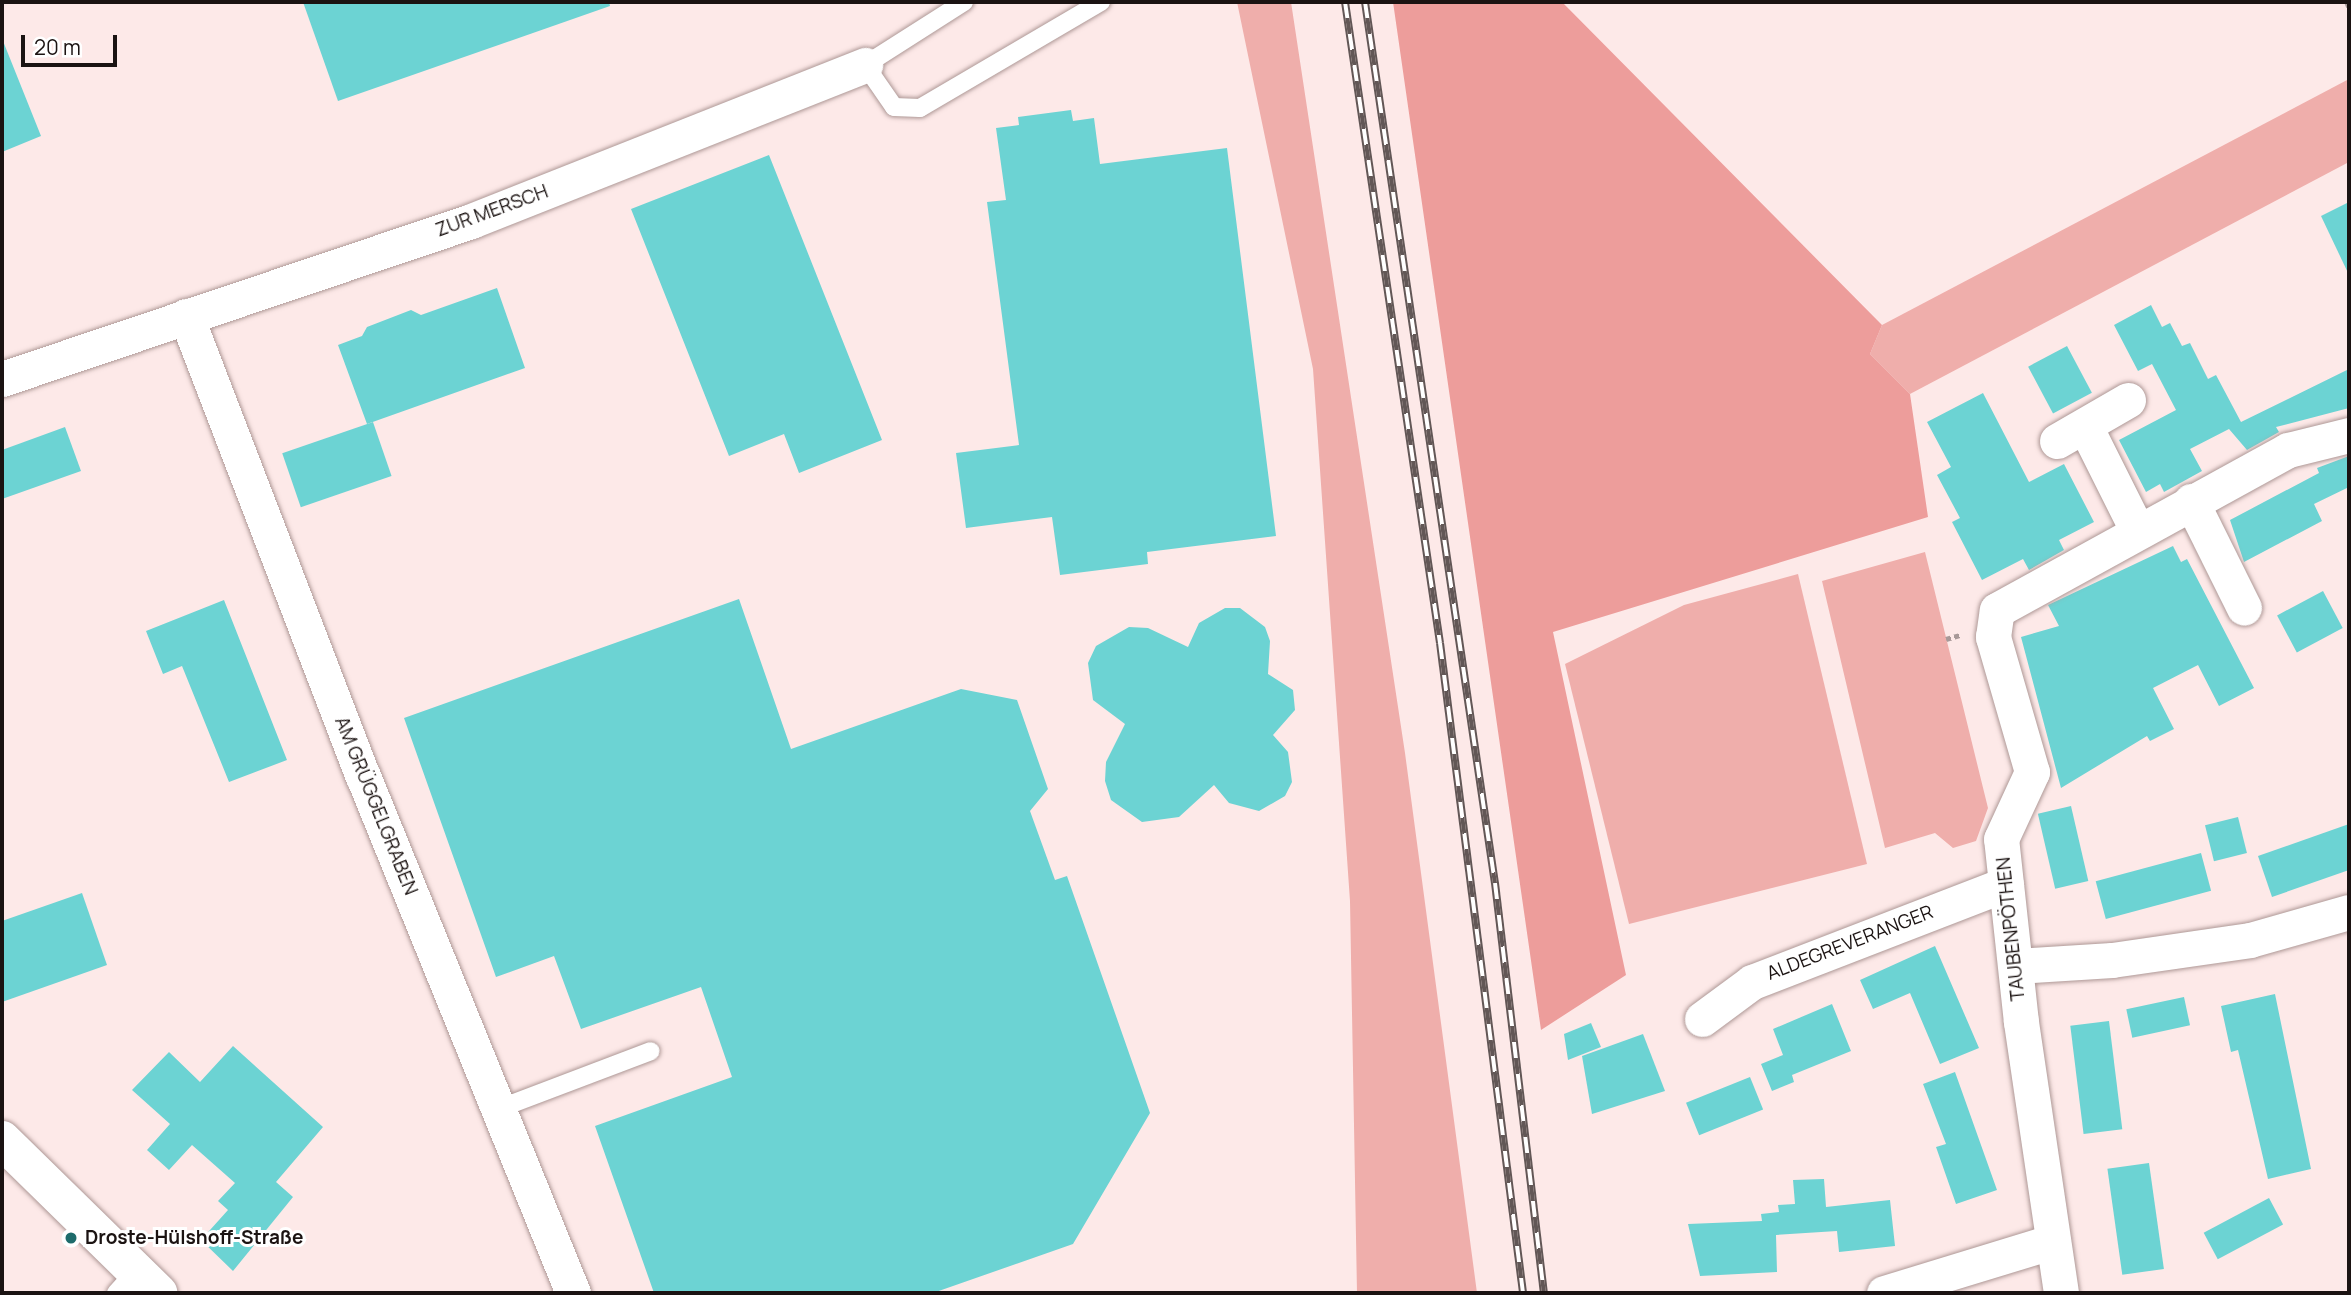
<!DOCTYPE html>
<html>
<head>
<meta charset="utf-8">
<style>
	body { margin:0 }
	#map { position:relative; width:2351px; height:1295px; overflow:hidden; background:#fde9e8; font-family:Manrope,sans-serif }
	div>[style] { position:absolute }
	.green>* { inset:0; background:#efaeab }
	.forest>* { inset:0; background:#ed9d9b }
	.building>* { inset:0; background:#6cd3d3; transform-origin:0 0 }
	.path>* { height:4.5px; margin-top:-2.25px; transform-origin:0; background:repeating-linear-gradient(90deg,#a89998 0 5px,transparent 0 8.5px) }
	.roads { filter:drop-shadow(0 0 2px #ae9896) drop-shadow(0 0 2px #ae9896) }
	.lane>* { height:18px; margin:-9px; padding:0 9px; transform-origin:9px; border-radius:9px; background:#fff }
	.street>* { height:35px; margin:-17.5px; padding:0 17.5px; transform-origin:17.5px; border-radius:17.5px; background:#fff }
	.secondary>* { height:38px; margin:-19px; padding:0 19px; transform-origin:19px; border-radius:19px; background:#fff }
	.rail>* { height:8px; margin-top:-4px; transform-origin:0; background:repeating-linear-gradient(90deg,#fff 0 16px,#625756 0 32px); box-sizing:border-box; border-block:2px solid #625756 }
	.dots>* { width:19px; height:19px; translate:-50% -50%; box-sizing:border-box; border:4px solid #fff; border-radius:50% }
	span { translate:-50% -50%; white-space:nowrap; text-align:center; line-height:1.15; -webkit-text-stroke:6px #fff; paint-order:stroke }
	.street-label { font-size:19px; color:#1b1312 }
	.poi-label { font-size:19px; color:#1b1312; font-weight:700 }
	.left { translate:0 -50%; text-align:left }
	.frame { position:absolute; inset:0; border:4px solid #1b1312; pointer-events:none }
	.scale { position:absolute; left:21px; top:35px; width:96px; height:32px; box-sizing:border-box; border:4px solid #1b1312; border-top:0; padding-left:9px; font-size:21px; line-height:24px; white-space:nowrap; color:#1b1312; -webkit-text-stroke:5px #fff; paint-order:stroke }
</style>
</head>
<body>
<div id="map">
	<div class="green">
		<div style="clip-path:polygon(1237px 2px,1291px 2px,1405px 753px,1477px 1293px,1357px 1293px,1350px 901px,1313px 369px)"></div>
		<div style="clip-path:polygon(2349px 79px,2349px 162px,1910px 394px,1870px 354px,1882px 325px)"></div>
		<div style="clip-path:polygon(1925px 552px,1988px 808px,1976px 841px,1953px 848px,1935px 833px,1885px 848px,1822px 581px)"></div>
		<div style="clip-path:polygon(1798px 574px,1867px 864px,1629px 924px,1565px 664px,1684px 605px)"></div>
	</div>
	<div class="forest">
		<div style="clip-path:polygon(1393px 2px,1562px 2px,1882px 325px,1870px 354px,1910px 394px,1928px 517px,1553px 632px,1626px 975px,1541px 1030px)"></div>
	</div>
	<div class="building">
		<div style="clip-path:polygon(303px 2px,609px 2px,610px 6px,338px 101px)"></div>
		<div style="clip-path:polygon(3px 41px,41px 136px,2px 152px,2px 42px)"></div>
		<div style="clip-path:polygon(1071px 110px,1073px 121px,1094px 118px,1100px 164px,1227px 148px,1276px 536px,1147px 552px,1148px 564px,1060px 575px,1052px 517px,966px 528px,956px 453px,1019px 445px,987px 202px,1006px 200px,996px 128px,1019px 125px,1018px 117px)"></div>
		<div style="clip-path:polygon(769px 155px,882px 440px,799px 473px,784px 434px,729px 456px,631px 209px)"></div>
		<div style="clip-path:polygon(2349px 202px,2349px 275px,2321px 216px)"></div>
		<div style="clip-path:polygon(497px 288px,525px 368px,367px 424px,338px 345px,362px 336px,367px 327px,411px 310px,421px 315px)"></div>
		<div style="clip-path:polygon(2151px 305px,2162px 327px,2170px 323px,2182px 346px,2190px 343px,2208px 379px,2216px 375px,2241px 422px,2349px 369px,2349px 408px,2276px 427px,2279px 432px,2247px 450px,2229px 429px,2190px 449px,2202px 471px,2164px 492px,2160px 484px,2146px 492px,2119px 440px,2176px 410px,2152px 364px,2138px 371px,2114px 325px)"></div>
		<div style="left:2067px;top:346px;width:53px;height:44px;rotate:62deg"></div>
		<div style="clip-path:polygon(1983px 393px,2029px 482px,2064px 464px,2094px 522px,2059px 540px,2064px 550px,2029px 570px,2023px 559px,1982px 580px,1952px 522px,1960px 518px,1937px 475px,1951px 467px,1927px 422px)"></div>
		<div style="left:373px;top:422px;width:57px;height:96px;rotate:71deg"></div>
		<div style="clip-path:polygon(65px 427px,81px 471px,2px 499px,2px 450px)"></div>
		<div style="clip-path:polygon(2349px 456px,2349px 487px,2314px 504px,2322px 521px,2244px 562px,2230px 520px,2319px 473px,2317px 468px)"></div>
		<div style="clip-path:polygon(2173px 546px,2181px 562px,2187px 559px,2254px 688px,2219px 706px,2198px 665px,2153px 688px,2174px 729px,2150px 741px,2147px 736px,2061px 788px,2021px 637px,2059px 626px,2048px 605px)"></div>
		<div style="left:2323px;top:591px;width:42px;height:52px;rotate:62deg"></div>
		<div style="clip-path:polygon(739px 599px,791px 749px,961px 689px,1017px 700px,1048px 789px,1030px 811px,1055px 880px,1067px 876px,1150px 1113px,1073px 1244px,933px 1293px,654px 1293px,595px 1126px,732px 1077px,701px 987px,581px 1029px,554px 956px,496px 977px,404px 718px)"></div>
		<div style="clip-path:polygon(224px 600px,287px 760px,229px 782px,182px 666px,163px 674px,146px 631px)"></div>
		<div style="clip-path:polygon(1225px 608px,1240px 608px,1265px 627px,1270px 641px,1268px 674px,1293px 690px,1295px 710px,1273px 735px,1288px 752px,1292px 782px,1285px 796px,1259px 811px,1229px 803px,1214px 785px,1179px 817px,1142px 822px,1111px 800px,1105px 781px,1106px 762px,1125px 724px,1093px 700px,1088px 663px,1096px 646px,1129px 627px,1148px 628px,1188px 647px,1199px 623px)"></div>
		<div style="left:2071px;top:806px;width:77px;height:34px;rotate:77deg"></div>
		<div style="left:2238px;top:817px;width:37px;height:34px;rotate:76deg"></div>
		<div style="clip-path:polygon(2349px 824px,2349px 870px,2272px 897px,2258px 856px)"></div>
		<div style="left:2201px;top:853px;width:39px;height:109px;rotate:75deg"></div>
		<div style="clip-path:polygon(82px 893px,107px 965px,2px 1002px,2px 921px)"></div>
		<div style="clip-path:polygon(1935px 946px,1979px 1048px,1940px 1064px,1910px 993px,1873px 1009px,1860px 980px)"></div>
		<div style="clip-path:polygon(2275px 994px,2311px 1169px,2268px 1179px,2238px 1050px,2231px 1052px,2221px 1006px)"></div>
		<div style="left:2184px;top:997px;width:29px;height:59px;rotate:78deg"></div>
		<div style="clip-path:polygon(1832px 1004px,1851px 1051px,1792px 1075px,1794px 1082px,1772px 1091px,1761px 1064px,1783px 1055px,1773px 1029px)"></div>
		<div style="left:2109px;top:1021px;width:109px;height:39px;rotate:83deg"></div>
		<div style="clip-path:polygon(1591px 1023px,1601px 1047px,1568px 1060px,1564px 1034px)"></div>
		<div style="clip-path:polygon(1643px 1034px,1665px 1091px,1592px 1114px,1582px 1056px)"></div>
		<div style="clip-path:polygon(233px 1046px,323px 1127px,276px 1182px,293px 1197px,233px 1271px,201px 1240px,228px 1210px,218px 1201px,235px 1183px,192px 1145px,169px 1170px,147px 1150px,170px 1124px,132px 1090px,169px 1052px,200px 1082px)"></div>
		<div style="clip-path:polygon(1955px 1072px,1997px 1190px,1956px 1204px,1936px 1147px,1946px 1144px,1923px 1084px)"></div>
		<div style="left:1750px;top:1077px;width:35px;height:69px;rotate:68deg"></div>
		<div style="left:2149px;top:1163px;width:107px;height:42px;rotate:82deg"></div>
		<div style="clip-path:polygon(1824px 1179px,1826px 1207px,1890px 1200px,1895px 1246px,1839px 1252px,1837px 1231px,1776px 1235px,1777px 1272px,1700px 1276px,1688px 1224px,1762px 1221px,1761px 1214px,1779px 1212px,1778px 1205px,1795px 1204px,1793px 1180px)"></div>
		<div style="left:2269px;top:1198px;width:30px;height:74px;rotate:62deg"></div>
	</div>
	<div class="path">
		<div style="left:2347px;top:2px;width:5px;rotate:68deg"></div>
		<div style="left:1946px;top:639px;width:15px;rotate:-16deg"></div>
	</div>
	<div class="roads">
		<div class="lane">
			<div style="left:964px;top:2px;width:117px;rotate:147.5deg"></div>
			<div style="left:865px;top:65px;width:51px;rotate:55.4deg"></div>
			<div style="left:894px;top:107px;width:26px;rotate:2deg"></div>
			<div style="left:920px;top:108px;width:210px;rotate:-30.4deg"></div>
			<div style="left:501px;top:1108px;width:160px;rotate:-20.8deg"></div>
			<div style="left:116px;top:1293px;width:30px;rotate:-48deg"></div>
		</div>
		<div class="street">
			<div style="left:186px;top:316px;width:493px;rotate:69deg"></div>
			<div style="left:363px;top:776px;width:558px;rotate:67.89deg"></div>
			<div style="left:2px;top:379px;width:495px;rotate:-18.6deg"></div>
			<div style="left:471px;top:221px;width:424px;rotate:-21.6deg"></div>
			<div style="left:2085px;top:426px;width:116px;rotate:63.4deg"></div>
			<div style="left:2057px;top:441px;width:82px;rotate:-30deg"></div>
			<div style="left:2191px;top:501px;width:119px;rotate:63.6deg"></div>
			<div style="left:2016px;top:966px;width:96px;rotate:-3.6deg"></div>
			<div style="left:2112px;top:960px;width:139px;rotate:-8.2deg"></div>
			<div style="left:2250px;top:940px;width:103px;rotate:-15.8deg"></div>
			<div style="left:1702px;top:1019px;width:62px;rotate:-36.5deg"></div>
			<div style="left:1752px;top:982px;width:272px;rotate:-21.1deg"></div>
			<div style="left:1884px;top:1293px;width:175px;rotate:-17deg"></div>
			<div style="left:2061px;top:1293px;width:274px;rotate:-98.4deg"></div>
			<div style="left:2021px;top:1022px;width:184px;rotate:-96.2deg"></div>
			<div style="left:2001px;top:839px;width:74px;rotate:-65.2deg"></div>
			<div style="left:2032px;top:772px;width:141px;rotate:-106.1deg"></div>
			<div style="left:1993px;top:637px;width:27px;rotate:-82deg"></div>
			<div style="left:1997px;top:610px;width:332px;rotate:-28.8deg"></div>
			<div style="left:2288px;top:450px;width:63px;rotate:-13.8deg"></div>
		</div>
		<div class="secondary">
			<div style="left:2px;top:1140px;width:219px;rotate:44.4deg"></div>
		</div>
	</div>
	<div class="rail">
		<div style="left:1345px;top:2px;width:648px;rotate:81.57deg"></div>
		<div style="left:1440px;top:643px;width:655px;rotate:82.72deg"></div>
		<div style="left:1365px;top:2px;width:891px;rotate:81.61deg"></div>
		<div style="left:1495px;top:883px;width:413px;rotate:83.2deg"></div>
	</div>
	<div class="dots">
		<div style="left:71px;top:1238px;background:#1e6b6b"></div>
	</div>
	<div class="street-label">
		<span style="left:492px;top:211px;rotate:-20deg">ZUR MERSCH</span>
		<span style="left:376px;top:806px;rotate:68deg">AM GRÜGGELGRABEN</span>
		<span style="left:2011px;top:929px;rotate:-96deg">TAUBENPÖTHEN</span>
		<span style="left:1850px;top:943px;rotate:-21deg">ALDEGREVERANGER</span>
	</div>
	<div class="poi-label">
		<span class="left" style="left:85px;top:1238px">Droste-Hülshoff-Straße</span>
	</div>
	<div class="frame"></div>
	<div class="scale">20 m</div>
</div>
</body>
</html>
